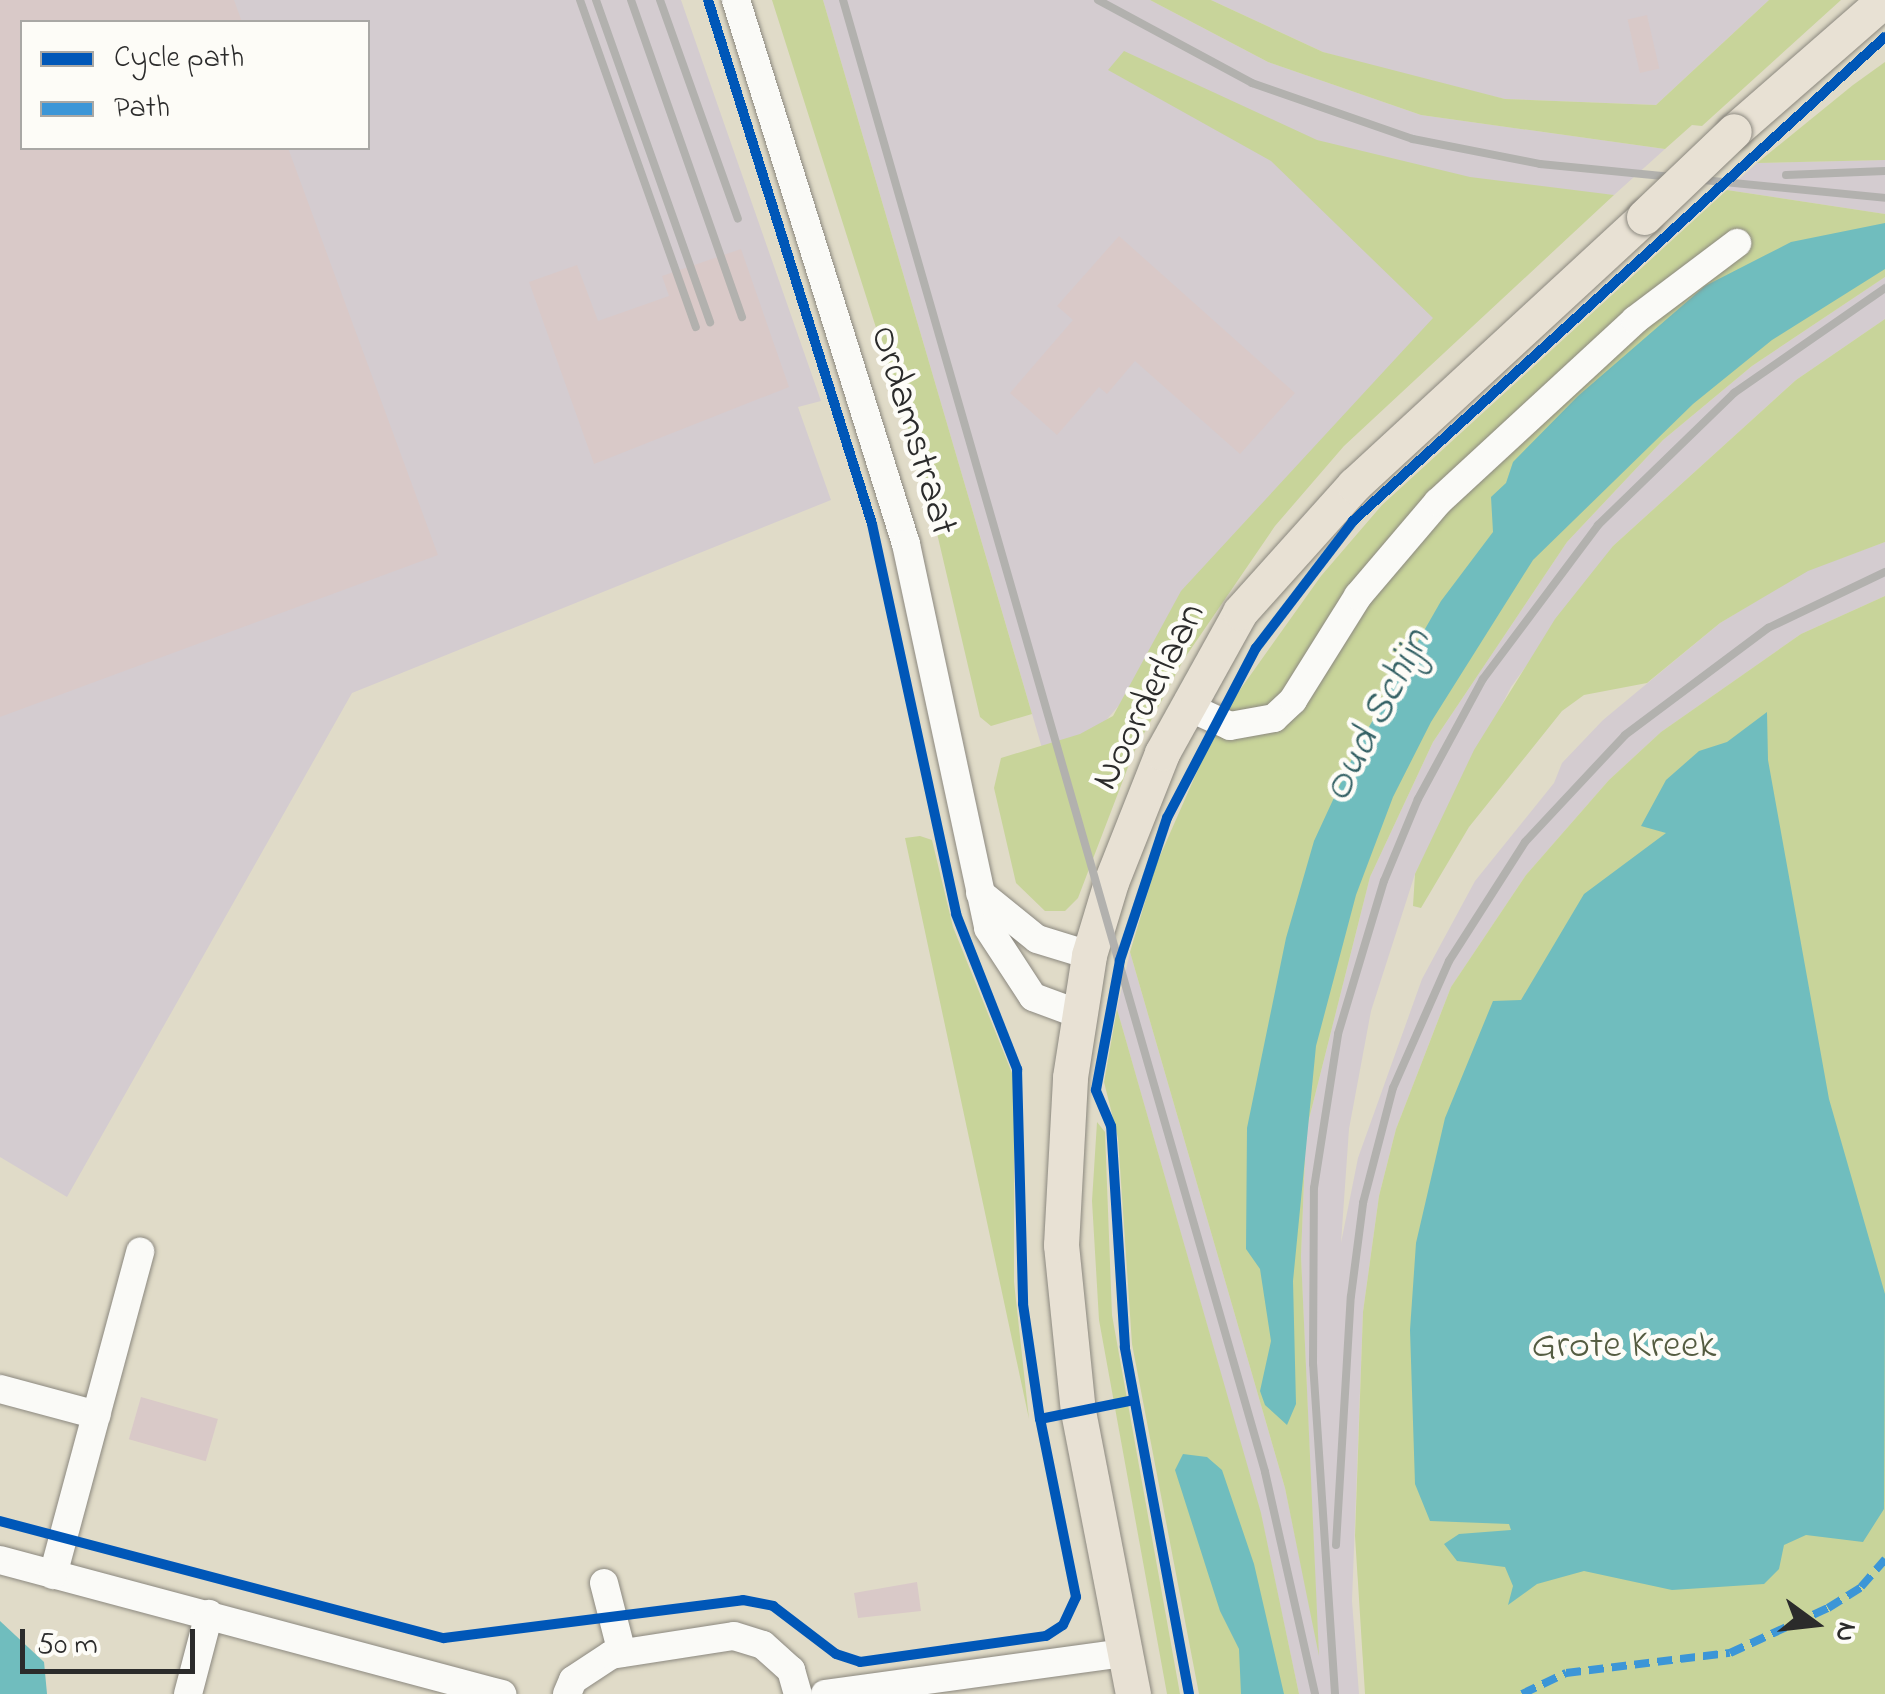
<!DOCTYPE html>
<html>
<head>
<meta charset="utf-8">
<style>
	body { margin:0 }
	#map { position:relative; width:1885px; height:1694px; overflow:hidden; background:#e0dbc8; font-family:"Indie Flower",sans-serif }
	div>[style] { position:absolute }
	.industrial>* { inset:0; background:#d4ccd0 }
	.green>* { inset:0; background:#c8d49a }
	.water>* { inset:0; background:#70bdbe }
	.building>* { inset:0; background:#d9c9c8; transform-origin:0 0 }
	.roads { filter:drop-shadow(0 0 2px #8b887f) drop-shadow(0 0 2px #8b887f) }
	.minor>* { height:28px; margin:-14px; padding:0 14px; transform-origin:14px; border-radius:14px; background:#fafaf7 }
	.major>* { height:35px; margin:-17.5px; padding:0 17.5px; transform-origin:17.5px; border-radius:17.5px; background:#e8e1d4 }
	.rail>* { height:8px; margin:-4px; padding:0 4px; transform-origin:4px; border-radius:4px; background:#b2b1ae }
	.bridges { filter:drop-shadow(0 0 2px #8b887f) drop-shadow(0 0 2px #8b887f) }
	.major-bridge>* { height:35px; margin:-17.5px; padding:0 17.5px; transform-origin:17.5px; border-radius:17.5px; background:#e8e1d4 }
	.quiet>* { height:8px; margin-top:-4px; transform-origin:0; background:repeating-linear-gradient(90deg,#3c96d7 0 15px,transparent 0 23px) }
	.cycleway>* { height:10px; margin:-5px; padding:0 5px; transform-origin:5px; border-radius:5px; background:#0057b8 }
	span { translate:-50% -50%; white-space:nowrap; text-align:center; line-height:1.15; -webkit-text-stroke:9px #fdfcf7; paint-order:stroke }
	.street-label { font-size:40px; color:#2b2b2b }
	.park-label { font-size:40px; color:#545c41 }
	.water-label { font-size:42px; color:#336064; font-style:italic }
	.legend { position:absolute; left:20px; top:20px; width:350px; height:130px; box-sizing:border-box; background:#fdfcf7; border:2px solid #a9a8a5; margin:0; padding:12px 18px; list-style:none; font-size:30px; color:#2b2b2b }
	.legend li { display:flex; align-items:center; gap:20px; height:50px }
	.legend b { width:50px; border:2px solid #a9a8a5 }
	.north { position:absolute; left:1765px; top:1574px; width:100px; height:100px; -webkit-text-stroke:8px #fdfcf7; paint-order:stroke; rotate:105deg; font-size:28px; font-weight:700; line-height:40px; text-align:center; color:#2b2b2b }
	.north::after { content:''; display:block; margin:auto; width:35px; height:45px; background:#2b2b2b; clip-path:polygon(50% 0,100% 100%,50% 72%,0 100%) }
	.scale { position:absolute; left:20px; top:1629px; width:175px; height:45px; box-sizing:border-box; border:5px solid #2b2b2b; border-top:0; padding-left:12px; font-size:30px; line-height:35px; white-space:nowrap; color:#2b2b2b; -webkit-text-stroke:8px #fdfcf7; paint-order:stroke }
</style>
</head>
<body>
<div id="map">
	<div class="industrial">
		<div style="clip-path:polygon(evenodd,0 0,681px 0,821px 401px,798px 407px,831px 500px,352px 693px,67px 1197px,0 1157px,0 0,22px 22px,368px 22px,368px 148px,22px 148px,22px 22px)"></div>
		<div style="clip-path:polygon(823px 0,1150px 0,1268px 62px,1421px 115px,1665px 149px,1614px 195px,1557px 192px,1103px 724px,1073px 854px)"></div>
		<div style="clip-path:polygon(1211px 0,1769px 0,1656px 105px,1505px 99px,1410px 77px,1323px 52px)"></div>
		<div style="clip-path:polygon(1885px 160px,1885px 214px,1727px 190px,1757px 163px)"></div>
		<div style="clip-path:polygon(1885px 277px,1885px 319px,1796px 380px,1613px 546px,1511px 687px,1415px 874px,1371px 1011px,1349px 1129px,1341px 1243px,1358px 1158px,1422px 979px,1475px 881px,1554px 783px,1562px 763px,1603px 720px,1720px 623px,1808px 570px,1885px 542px,1885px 596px,1801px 634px,1661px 732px,1609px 780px,1526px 875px,1451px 987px,1396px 1129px,1379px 1196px,1363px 1312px,1352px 1601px,1359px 1694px,1299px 1694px,1261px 1515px,1117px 1009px,1130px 952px,1285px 1488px,1318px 1646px,1301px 1256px,1306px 1131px,1370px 877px,1433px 742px,1567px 542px,1663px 440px,1752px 366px)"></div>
	</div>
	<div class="green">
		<div style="clip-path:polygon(772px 0,823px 0,1032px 714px,991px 726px,980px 717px,925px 482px)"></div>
		<div style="clip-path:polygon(1150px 0,1211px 0,1323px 52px,1505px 99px,1656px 105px,1769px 0,1841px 0,1702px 126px,1692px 125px,1665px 149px,1421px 115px,1268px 62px)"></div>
		<div style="clip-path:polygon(1124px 51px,1317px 140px,1470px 177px,1614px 195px,1344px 446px,1275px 526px,1184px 659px,1133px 754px,1078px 898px,1065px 911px,1045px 911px,1016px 883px,994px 788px,1001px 758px,1080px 734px,1113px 716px,1181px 591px,1433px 318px,1271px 161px,1108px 70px)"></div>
		<div style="clip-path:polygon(1885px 62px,1885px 160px,1757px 163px,1853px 85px)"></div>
		<div style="clip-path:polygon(1727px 190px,1885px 214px,1885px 277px,1752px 366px,1663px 440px,1567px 542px,1433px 742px,1370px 877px,1306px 1131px,1301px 1256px,1319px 1656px,1285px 1488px,1130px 952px,1156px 865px,1222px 715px,1321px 576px,1382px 505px)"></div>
		<div style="clip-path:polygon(1885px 319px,1885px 542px,1808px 571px,1720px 623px,1647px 683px,1584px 695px,1562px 711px,1469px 827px,1421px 908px,1413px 906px,1415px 874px,1474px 750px,1555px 619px,1613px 546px,1796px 380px)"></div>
		<div style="clip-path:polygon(1885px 596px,1885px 1694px,1365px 1694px,1355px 1536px,1363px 1312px,1379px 1196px,1396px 1129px,1451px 987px,1526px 875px,1609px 780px,1661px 732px,1801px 634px)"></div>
		<div style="clip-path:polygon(920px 836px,932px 840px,953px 927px,1014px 1078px,1014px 1282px,1029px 1419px,905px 838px)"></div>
		<div style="clip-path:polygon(1117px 1009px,1261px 1513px,1299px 1694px,1199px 1694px,1132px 1344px,1118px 1138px,1104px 1082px)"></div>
		<div style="clip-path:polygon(1097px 1122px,1105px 1132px,1112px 1315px,1180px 1694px,1167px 1694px,1099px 1320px,1092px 1201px)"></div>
	</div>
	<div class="water">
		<div style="clip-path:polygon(1885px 223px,1885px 269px,1772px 340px,1693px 404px,1533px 560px,1431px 722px,1393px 797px,1356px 895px,1316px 1046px,1293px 1281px,1296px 1404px,1287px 1425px,1265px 1405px,1260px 1391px,1271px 1341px,1260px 1269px,1246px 1249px,1247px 1128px,1286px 938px,1314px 841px,1357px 748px,1441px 601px,1493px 532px,1491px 497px,1506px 483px,1513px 462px,1578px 396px,1705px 286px,1791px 242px)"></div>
		<div style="clip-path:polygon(1767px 712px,1768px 760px,1829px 1099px,1885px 1294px,1884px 1509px,1863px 1542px,1806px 1535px,1784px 1545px,1779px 1569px,1764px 1584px,1672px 1590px,1584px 1571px,1537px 1584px,1508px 1605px,1513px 1586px,1505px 1567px,1457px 1561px,1444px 1544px,1459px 1534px,1511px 1530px,1509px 1524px,1430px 1521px,1415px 1484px,1410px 1330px,1416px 1243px,1445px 1118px,1493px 1001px,1521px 1000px,1584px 894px,1666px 833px,1641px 826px,1666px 780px,1699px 751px,1727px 742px)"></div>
		<div style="clip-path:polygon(1183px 1454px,1207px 1457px,1222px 1470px,1254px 1564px,1284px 1694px,1241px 1694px,1239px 1649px,1220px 1611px,1175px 1470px)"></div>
		<div style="clip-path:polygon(0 1621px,44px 1662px,47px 1694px,0 1694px)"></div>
	</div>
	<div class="building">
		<div style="clip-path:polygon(0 0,234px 0,242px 22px,22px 22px,22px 148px,288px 148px,438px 555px,0 717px)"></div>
		<div style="left:1647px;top:15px;width:55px;height:20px;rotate:77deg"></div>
		<div style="clip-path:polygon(1119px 236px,1295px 393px,1240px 454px,1135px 361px,1107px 394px,1099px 387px,1057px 435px,1010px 393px,1073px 320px,1057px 306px)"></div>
		<div style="clip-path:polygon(741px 249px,789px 387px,594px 464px,529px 282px,577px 265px,598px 321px,669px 296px,662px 276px)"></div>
		<div style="left:141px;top:1397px;width:80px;height:44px;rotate:16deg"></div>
		<div style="clip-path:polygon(917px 1582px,921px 1611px,858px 1618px,854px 1593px)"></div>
	</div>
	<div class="roads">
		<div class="minor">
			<div style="left:736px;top:0;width:570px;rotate:72.65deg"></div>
			<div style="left:906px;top:544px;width:393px;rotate:77.9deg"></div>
			<div style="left:988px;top:928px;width:82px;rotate:56.9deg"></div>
			<div style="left:1033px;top:997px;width:49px;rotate:20.3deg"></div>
			<div style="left:1186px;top:706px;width:48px;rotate:24.4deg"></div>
			<div style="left:1230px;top:726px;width:45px;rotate:-10.3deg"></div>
			<div style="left:1274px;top:718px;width:26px;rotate:-43deg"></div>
			<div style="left:1293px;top:700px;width:123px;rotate:-58deg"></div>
			<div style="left:1358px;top:596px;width:123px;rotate:-49.6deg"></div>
			<div style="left:1438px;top:502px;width:268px;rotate:-42.7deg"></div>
			<div style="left:1635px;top:320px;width:128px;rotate:-37deg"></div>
			<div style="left:980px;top:893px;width:73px;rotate:38.9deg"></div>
			<div style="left:1037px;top:939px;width:54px;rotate:17.1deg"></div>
			<div style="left:0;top:1389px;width:100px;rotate:15deg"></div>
			<div style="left:0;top:1560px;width:520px;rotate:14.95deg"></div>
			<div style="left:53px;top:1575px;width:335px;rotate:-74.9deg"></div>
			<div style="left:604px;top:1583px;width:72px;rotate:75.6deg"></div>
			<div style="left:188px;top:1694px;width:83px;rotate:-75.3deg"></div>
			<div style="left:567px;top:1694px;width:15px;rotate:-67deg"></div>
			<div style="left:573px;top:1680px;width:45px;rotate:-33.3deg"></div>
			<div style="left:611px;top:1655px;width:124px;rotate:-8.8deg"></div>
			<div style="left:734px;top:1636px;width:30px;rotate:17deg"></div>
			<div style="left:763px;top:1645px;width:38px;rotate:42deg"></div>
			<div style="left:791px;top:1670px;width:25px;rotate:74deg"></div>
			<div style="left:825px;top:1694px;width:303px;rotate:-7.8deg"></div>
		</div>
		<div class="major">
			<div style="left:1734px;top:131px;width:199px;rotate:-41.1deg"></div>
			<div style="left:1133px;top:1694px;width:287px;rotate:-101deg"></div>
			<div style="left:1078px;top:1412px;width:168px;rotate:-95.8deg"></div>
			<div style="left:1061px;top:1245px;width:168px;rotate:-86.9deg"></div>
			<div style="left:1070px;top:1077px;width:123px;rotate:-81.1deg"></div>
			<div style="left:1089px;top:955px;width:76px;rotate:-73.2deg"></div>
			<div style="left:1111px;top:882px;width:139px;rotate:-68.4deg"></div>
			<div style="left:1162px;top:753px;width:161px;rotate:-61deg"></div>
			<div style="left:1240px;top:612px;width:171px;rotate:-48.1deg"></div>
			<div style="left:1354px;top:485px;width:395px;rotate:-42.7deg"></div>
		</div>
	</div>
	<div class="rail">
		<div style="left:580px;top:0;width:347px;rotate:70.5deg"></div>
		<div style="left:596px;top:0;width:342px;rotate:70.5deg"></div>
		<div style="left:631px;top:0;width:336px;rotate:70.7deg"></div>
		<div style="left:660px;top:0;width:232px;rotate:70.4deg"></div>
		<div style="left:843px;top:0;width:1531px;rotate:74deg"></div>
		<div style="left:1265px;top:1472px;width:228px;rotate:77.3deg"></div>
		<div style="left:1098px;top:0;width:175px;rotate:28.3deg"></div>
		<div style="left:1252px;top:83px;width:170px;rotate:19.2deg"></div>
		<div style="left:1413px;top:139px;width:129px;rotate:11.1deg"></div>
		<div style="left:1540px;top:164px;width:347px;rotate:5.6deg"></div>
		<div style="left:1786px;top:175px;width:99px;rotate:-2.3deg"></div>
		<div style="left:1336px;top:1545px;width:249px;rotate:-86.6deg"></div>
		<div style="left:1351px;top:1296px;width:94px;rotate:-82.6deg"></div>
		<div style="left:1363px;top:1203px;width:119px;rotate:-75.4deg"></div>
		<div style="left:1393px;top:1088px;width:139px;rotate:-66.2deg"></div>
		<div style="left:1449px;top:961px;width:141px;rotate:-57.4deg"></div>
		<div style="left:1525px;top:842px;width:146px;rotate:-46.9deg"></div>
		<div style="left:1625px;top:735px;width:179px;rotate:-36.8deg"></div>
		<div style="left:1768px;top:628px;width:130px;rotate:-25.6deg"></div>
		<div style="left:1335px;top:1694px;width:331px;rotate:-93.8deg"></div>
		<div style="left:1313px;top:1364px;width:176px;rotate:-89.7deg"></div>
		<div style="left:1314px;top:1188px;width:156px;rotate:-81.1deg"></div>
		<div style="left:1338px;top:1034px;width:160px;rotate:-73.3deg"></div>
		<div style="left:1384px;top:881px;width:89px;rotate:-67.5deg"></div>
		<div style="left:1418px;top:799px;width:136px;rotate:-61.6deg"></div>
		<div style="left:1483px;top:679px;width:192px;rotate:-53.2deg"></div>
		<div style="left:1598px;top:525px;width:190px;rotate:-44.1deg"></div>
		<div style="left:1734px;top:393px;width:184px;rotate:-34.8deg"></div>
	</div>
	<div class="bridges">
		<div class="major-bridge">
			<div style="left:1644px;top:217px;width:124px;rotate:-43.7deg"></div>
		</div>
	</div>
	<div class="quiet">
		<div style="left:1522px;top:1694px;width:49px;rotate:-25.5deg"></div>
		<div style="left:1566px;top:1673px;width:165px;rotate:-7deg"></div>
		<div style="left:1730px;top:1653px;width:108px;rotate:-24.7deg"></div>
		<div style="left:1828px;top:1608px;width:39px;rotate:-32deg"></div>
		<div style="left:1861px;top:1587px;width:37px;rotate:-49deg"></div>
	</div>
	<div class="cycleway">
		<div style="left:708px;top:0;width:549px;rotate:72.62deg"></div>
		<div style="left:872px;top:524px;width:399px;rotate:77.8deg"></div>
		<div style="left:956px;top:914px;width:167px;rotate:68.5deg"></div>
		<div style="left:1017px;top:1069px;width:235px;rotate:88.5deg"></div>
		<div style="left:1023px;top:1304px;width:116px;rotate:81.6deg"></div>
		<div style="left:0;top:1521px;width:459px;rotate:14.8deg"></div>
		<div style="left:444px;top:1638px;width:301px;rotate:-7.2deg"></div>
		<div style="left:743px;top:1600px;width:31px;rotate:11deg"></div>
		<div style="left:773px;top:1606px;width:79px;rotate:37.3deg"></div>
		<div style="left:836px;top:1654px;width:25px;rotate:18deg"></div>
		<div style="left:860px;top:1662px;width:188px;rotate:-8deg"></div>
		<div style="left:1046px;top:1636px;width:20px;rotate:-33deg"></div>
		<div style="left:1063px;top:1625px;width:31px;rotate:-65deg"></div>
		<div style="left:1076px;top:1597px;width:182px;rotate:-101.4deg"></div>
		<div style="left:1040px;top:1419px;width:96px;rotate:-11.4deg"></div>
		<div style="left:1189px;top:1694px;width:353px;rotate:-100.5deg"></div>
		<div style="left:1125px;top:1347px;width:221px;rotate:-93.6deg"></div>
		<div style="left:1111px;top:1126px;width:39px;rotate:-113deg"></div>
		<div style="left:1096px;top:1090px;width:132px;rotate:-79.5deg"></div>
		<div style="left:1120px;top:960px;width:150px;rotate:-71.7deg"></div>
		<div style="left:1167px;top:818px;width:192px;rotate:-62.4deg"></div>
		<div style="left:1256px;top:648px;width:160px;rotate:-52.6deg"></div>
		<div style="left:1353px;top:521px;width:719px;rotate:-42.3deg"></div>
	</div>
	<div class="street-label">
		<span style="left:912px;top:431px;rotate:73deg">Ordamstraat</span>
		<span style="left:1150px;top:697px;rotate:-63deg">Noorderlaan</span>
	</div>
	<div class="park-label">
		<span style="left:1624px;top:1347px">Grote Kreek</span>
	</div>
	<div class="water-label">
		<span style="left:1378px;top:716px;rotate:-63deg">Oud Schijn</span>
	</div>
	<ul class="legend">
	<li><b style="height:12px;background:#0057b8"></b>Cycle path</li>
	<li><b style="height:12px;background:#3c96d7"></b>Path</li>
	</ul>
	<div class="north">N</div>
	<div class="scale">50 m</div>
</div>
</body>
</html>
